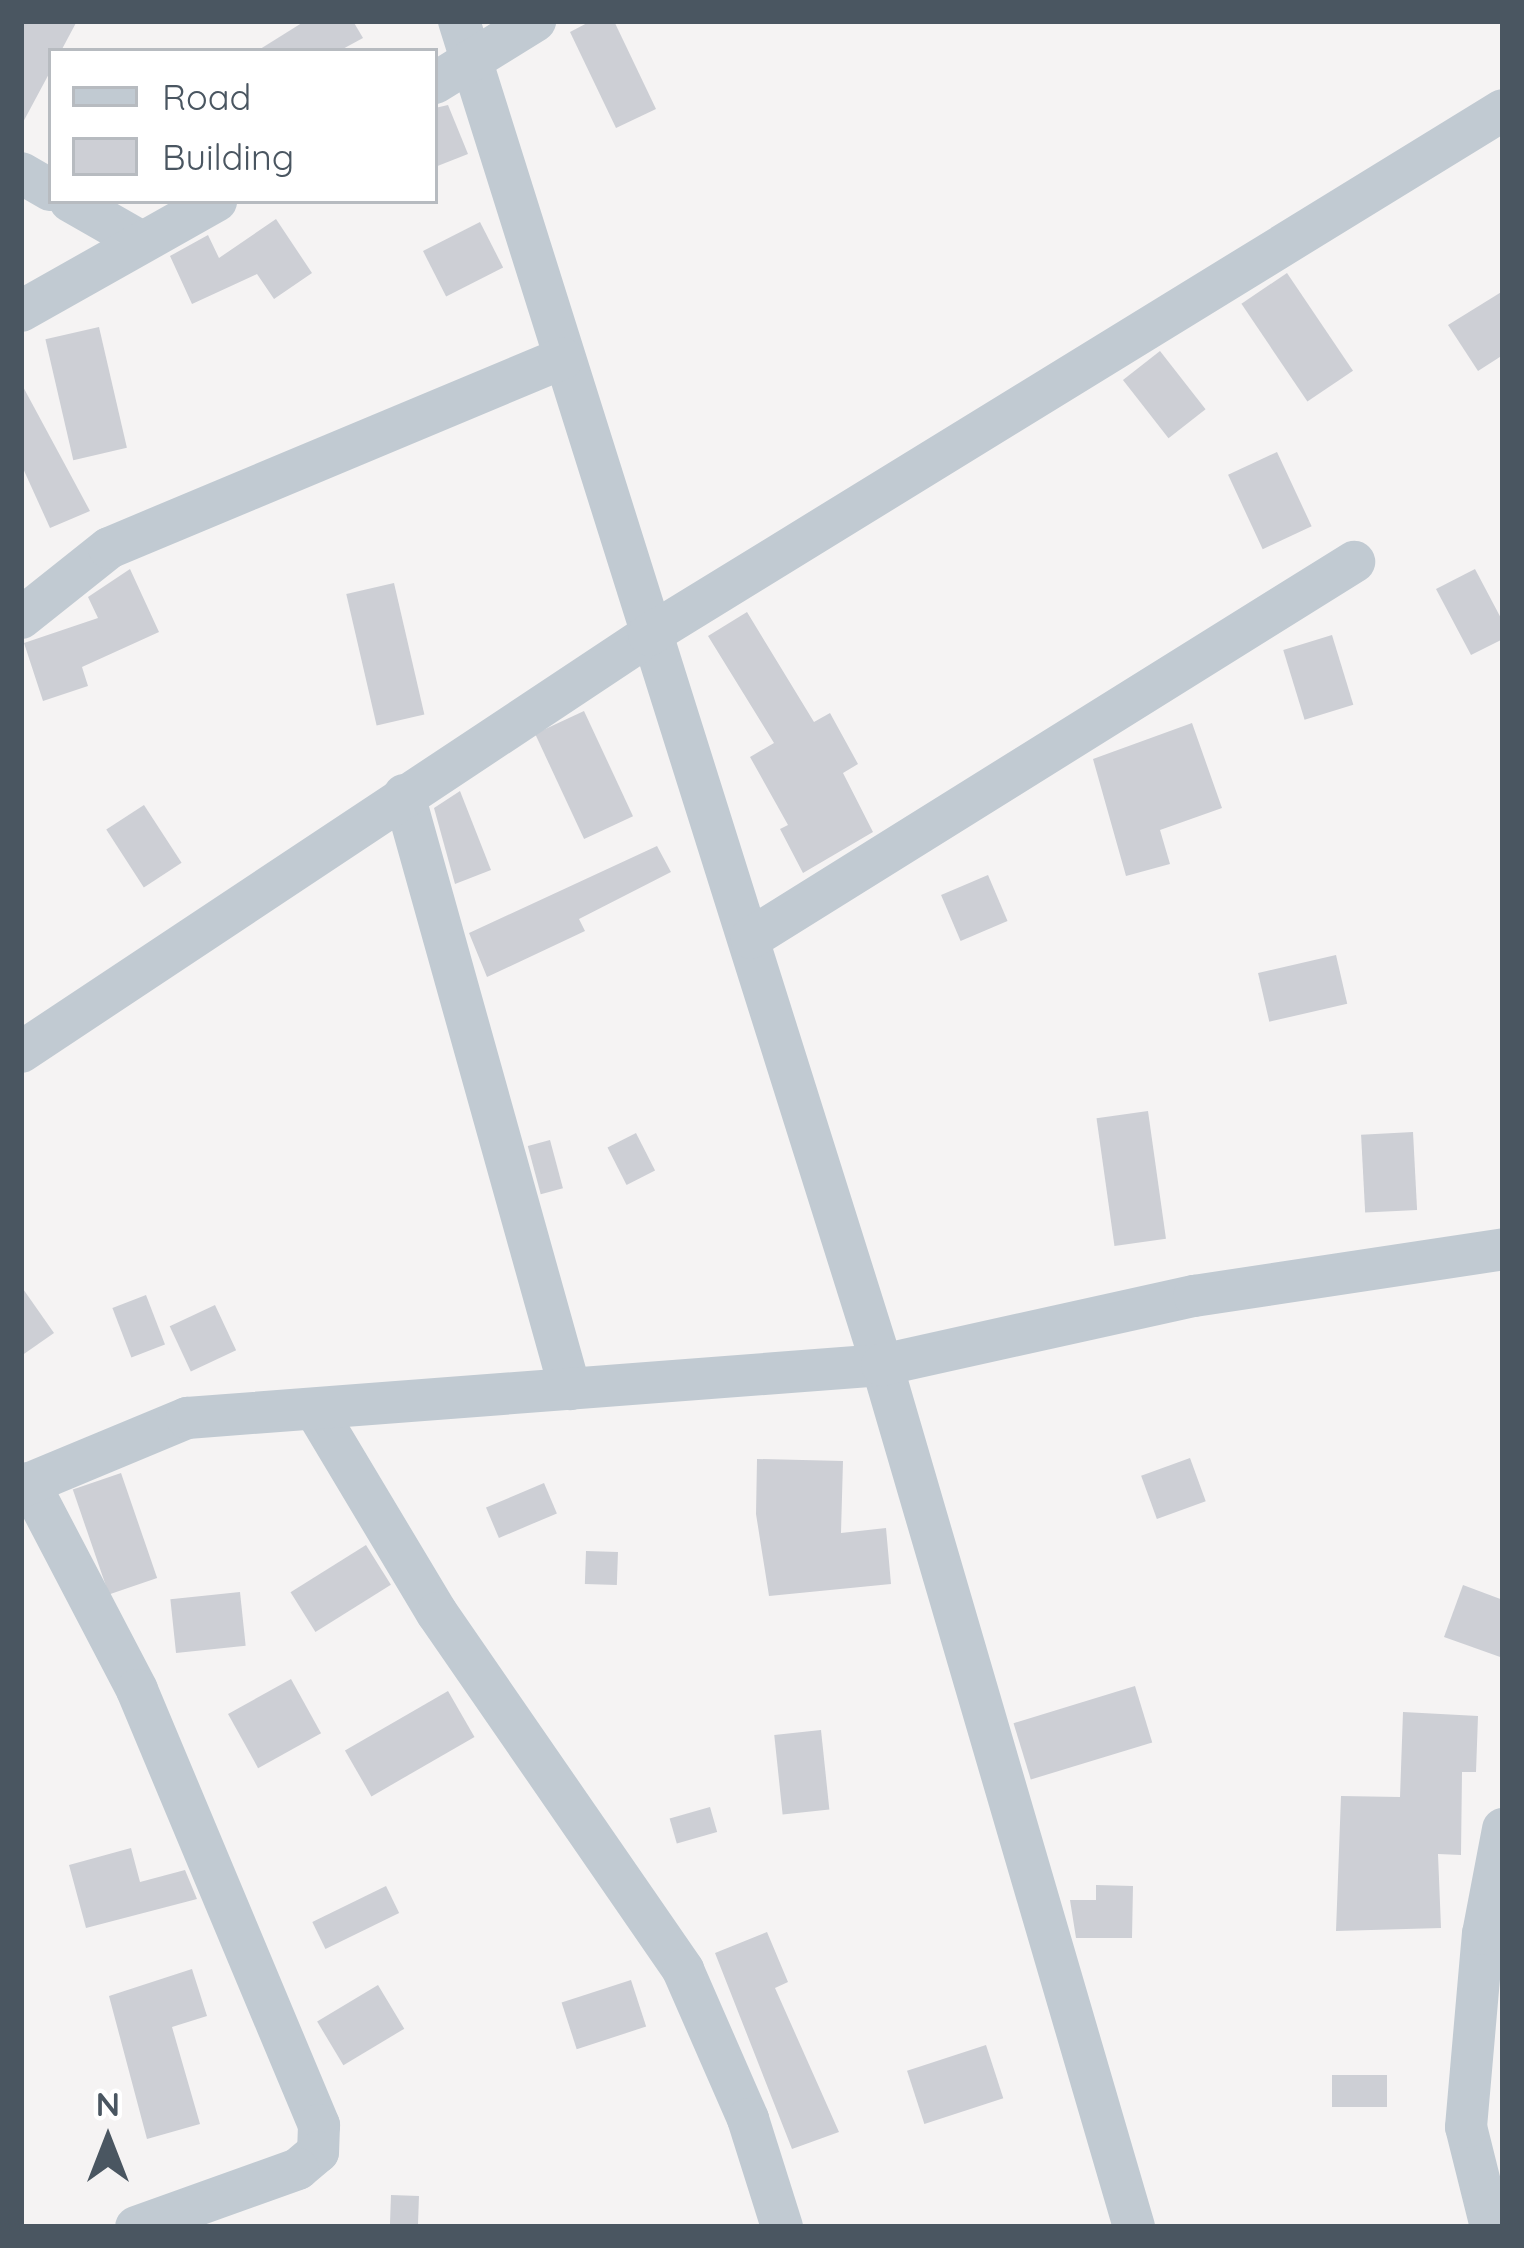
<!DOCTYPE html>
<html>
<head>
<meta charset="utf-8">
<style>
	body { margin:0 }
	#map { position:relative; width:1524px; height:2248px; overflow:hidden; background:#f5f3f3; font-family:Quicksand,sans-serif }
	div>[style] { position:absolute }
	.building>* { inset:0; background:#cdcfd5; transform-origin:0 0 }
	.minor>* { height:42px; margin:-21px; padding:0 21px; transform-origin:21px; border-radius:21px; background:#c1cad2 }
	span { translate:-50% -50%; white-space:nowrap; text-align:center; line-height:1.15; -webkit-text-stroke:9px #fff; paint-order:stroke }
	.frame { position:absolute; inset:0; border:24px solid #4a5661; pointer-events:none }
	.legend { position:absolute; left:48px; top:48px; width:390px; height:156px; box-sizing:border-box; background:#fff; border:3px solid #b7bbc0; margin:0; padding:15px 21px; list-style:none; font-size:36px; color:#4a5661 }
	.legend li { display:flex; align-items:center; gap:24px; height:60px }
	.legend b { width:60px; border:3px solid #b7bbc0 }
	.north { position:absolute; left:48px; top:2080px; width:120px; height:120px; -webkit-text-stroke:9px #fff; paint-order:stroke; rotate:0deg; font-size:33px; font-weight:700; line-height:48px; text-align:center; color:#4a5661 }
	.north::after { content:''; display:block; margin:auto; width:42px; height:54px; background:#4a5661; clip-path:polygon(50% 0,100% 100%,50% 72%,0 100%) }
</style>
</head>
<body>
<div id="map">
	<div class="building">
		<div style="clip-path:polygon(21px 21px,77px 21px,61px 51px,51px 51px,51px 70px,21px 126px)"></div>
		<div style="clip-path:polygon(305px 21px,353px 21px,363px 38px,339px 51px,257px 51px)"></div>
		<div style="clip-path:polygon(591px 21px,614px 21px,656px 109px,616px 128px,570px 32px)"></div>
		<div style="clip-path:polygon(448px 105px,468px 154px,435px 167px,435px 108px)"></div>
		<div style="clip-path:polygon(276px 219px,312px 273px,274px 299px,257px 274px,192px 304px,170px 256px,208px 235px,219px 258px)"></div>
		<div style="left:480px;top:222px;width:51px;height:64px;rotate:63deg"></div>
		<div style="left:1287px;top:273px;width:118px;height:55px;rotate:56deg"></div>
		<div style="clip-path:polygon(1503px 291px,1503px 355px,1478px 371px,1448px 325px)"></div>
		<div style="left:99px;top:327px;width:124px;height:55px;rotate:77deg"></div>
		<div style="left:1160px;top:351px;width:74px;height:47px;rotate:52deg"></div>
		<div style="clip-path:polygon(21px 383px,90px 511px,50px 528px,21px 464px)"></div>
		<div style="left:1277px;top:452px;width:82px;height:54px;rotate:65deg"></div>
		<div style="clip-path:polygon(130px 569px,159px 632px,82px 667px,88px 686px,43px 701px,24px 643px,98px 618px,88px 597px)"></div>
		<div style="clip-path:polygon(1475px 569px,1503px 622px,1503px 639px,1471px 655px,1436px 589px)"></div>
		<div style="left:394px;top:583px;width:135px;height:49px;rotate:77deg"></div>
		<div style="clip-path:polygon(747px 612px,814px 722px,830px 713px,858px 764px,843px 773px,873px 832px,803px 873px,780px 829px,788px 825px,750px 757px,774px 743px,708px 636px)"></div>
		<div style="left:1332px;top:635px;width:73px;height:51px;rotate:73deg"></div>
		<div style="left:584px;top:711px;width:116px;height:54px;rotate:65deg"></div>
		<div style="clip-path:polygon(1192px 723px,1222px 808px,1160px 830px,1170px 864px,1126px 876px,1093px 759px)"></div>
		<div style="clip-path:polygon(460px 791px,491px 870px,455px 884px,434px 808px)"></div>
		<div style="left:144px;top:805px;width:69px;height:45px;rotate:57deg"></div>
		<div style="clip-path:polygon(657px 846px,671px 872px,579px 919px,585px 931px,487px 977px,469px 933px)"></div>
		<div style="left:988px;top:875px;width:50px;height:51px;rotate:67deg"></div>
		<div style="left:1336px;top:955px;width:50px;height:80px;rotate:77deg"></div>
		<div style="left:1148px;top:1111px;width:129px;height:52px;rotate:82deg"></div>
		<div style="left:1413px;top:1132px;width:78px;height:52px;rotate:87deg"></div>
		<div style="left:636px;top:1133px;width:42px;height:32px;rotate:63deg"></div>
		<div style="left:550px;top:1140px;width:50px;height:23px;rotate:75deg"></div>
		<div style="clip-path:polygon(21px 1286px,54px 1333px,21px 1356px)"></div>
		<div style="left:146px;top:1295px;width:53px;height:36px;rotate:69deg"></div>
		<div style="left:215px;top:1305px;width:50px;height:50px;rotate:65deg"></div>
		<div style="left:1190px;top:1458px;width:46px;height:52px;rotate:70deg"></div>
		<div style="clip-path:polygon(757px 1459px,843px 1461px,841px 1533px,886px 1528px,891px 1584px,769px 1596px,756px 1514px)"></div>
		<div style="left:121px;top:1473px;width:111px;height:51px;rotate:71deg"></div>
		<div style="left:544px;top:1483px;width:33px;height:63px;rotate:67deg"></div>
		<div style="left:366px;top:1545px;width:47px;height:89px;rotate:58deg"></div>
		<div style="left:586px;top:1551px;width:32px;height:33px;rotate:2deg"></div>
		<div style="clip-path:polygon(1463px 1585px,1503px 1600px,1503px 1658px,1444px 1637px)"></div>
		<div style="left:240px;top:1592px;width:54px;height:70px;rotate:84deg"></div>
		<div style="left:291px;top:1679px;width:62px;height:72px;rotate:61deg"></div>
		<div style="left:1135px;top:1686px;width:59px;height:127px;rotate:73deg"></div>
		<div style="left:448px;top:1691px;width:53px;height:119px;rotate:60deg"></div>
		<div style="clip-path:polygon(1403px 1712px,1478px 1716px,1476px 1772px,1462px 1772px,1461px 1855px,1438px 1854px,1441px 1928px,1336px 1931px,1341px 1796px,1400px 1797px)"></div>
		<div style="left:821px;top:1730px;width:80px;height:47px;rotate:84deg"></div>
		<div style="left:710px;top:1807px;width:26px;height:42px;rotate:74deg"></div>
		<div style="clip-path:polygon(131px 1848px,140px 1882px,185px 1870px,197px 1899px,86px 1928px,69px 1865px)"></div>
		<div style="clip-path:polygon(1096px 1885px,1133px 1886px,1132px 1938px,1076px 1938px,1070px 1900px,1096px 1900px)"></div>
		<div style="left:386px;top:1886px;width:30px;height:82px;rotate:64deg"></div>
		<div style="clip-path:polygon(767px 1932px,788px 1982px,775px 1988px,839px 2132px,792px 2149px,715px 1953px)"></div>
		<div style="clip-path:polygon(192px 1969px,207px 2016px,172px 2027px,200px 2124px,147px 2139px,109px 1996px)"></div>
		<div style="left:631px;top:1980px;width:49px;height:73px;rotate:72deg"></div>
		<div style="left:378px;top:1985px;width:51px;height:71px;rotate:59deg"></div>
		<div style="left:986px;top:2045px;width:56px;height:83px;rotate:72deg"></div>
		<div style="left:1332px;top:2075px;width:55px;height:32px"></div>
		<div style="left:391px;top:2195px;width:28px;height:32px;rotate:2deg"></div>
	</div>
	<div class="minor">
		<div style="left:459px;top:21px;width:1409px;rotate:72.53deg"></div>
		<div style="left:882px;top:1365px;width:898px;rotate:73.7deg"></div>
		<div style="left:435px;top:83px;width:118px;rotate:-31.8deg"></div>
		<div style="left:21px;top:173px;width:34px;rotate:30deg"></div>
		<div style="left:70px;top:201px;width:78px;rotate:29.8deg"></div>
		<div style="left:21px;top:311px;width:224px;rotate:-29.4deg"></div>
		<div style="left:21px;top:618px;width:112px;rotate:-38.5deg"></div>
		<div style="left:109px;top:548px;width:492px;rotate:-22.7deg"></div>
		<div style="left:404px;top:795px;width:617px;rotate:74.39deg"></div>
		<div style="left:751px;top:938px;width:711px;rotate:-31.95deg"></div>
		<div style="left:21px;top:1052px;width:754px;rotate:-33.58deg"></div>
		<div style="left:649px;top:635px;width:1002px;rotate:-31.58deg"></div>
		<div style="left:316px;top:1411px;width:235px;rotate:59.1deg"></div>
		<div style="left:437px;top:1613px;width:434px;rotate:55.4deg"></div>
		<div style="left:683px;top:1970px;width:163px;rotate:66.4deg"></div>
		<div style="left:748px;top:2119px;width:113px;rotate:72.5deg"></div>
		<div style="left:29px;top:1483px;width:233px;rotate:62.4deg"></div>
		<div style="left:137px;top:1690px;width:472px;rotate:67.3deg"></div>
		<div style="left:319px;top:2125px;width:27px;rotate:92deg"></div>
		<div style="left:318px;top:2152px;width:26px;rotate:140deg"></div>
		<div style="left:298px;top:2169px;width:172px;rotate:160.3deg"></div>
		<div style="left:21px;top:1487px;width:180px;rotate:-22.6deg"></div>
		<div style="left:187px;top:1418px;width:697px;rotate:-4.36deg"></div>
		<div style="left:882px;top:1365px;width:320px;rotate:-12.5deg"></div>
		<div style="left:1194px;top:1296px;width:313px;rotate:-8.6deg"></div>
		<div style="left:1491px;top:2227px;width:103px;rotate:-104deg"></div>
		<div style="left:1466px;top:2127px;width:194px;rotate:-85deg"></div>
		<div style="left:1483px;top:1934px;width:107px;rotate:-79.2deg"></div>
	</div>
	<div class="frame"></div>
	<ul class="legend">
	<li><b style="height:15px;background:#c1cad2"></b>Road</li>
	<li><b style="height:33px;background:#cdcfd5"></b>Building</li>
	</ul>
	<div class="north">N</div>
</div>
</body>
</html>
